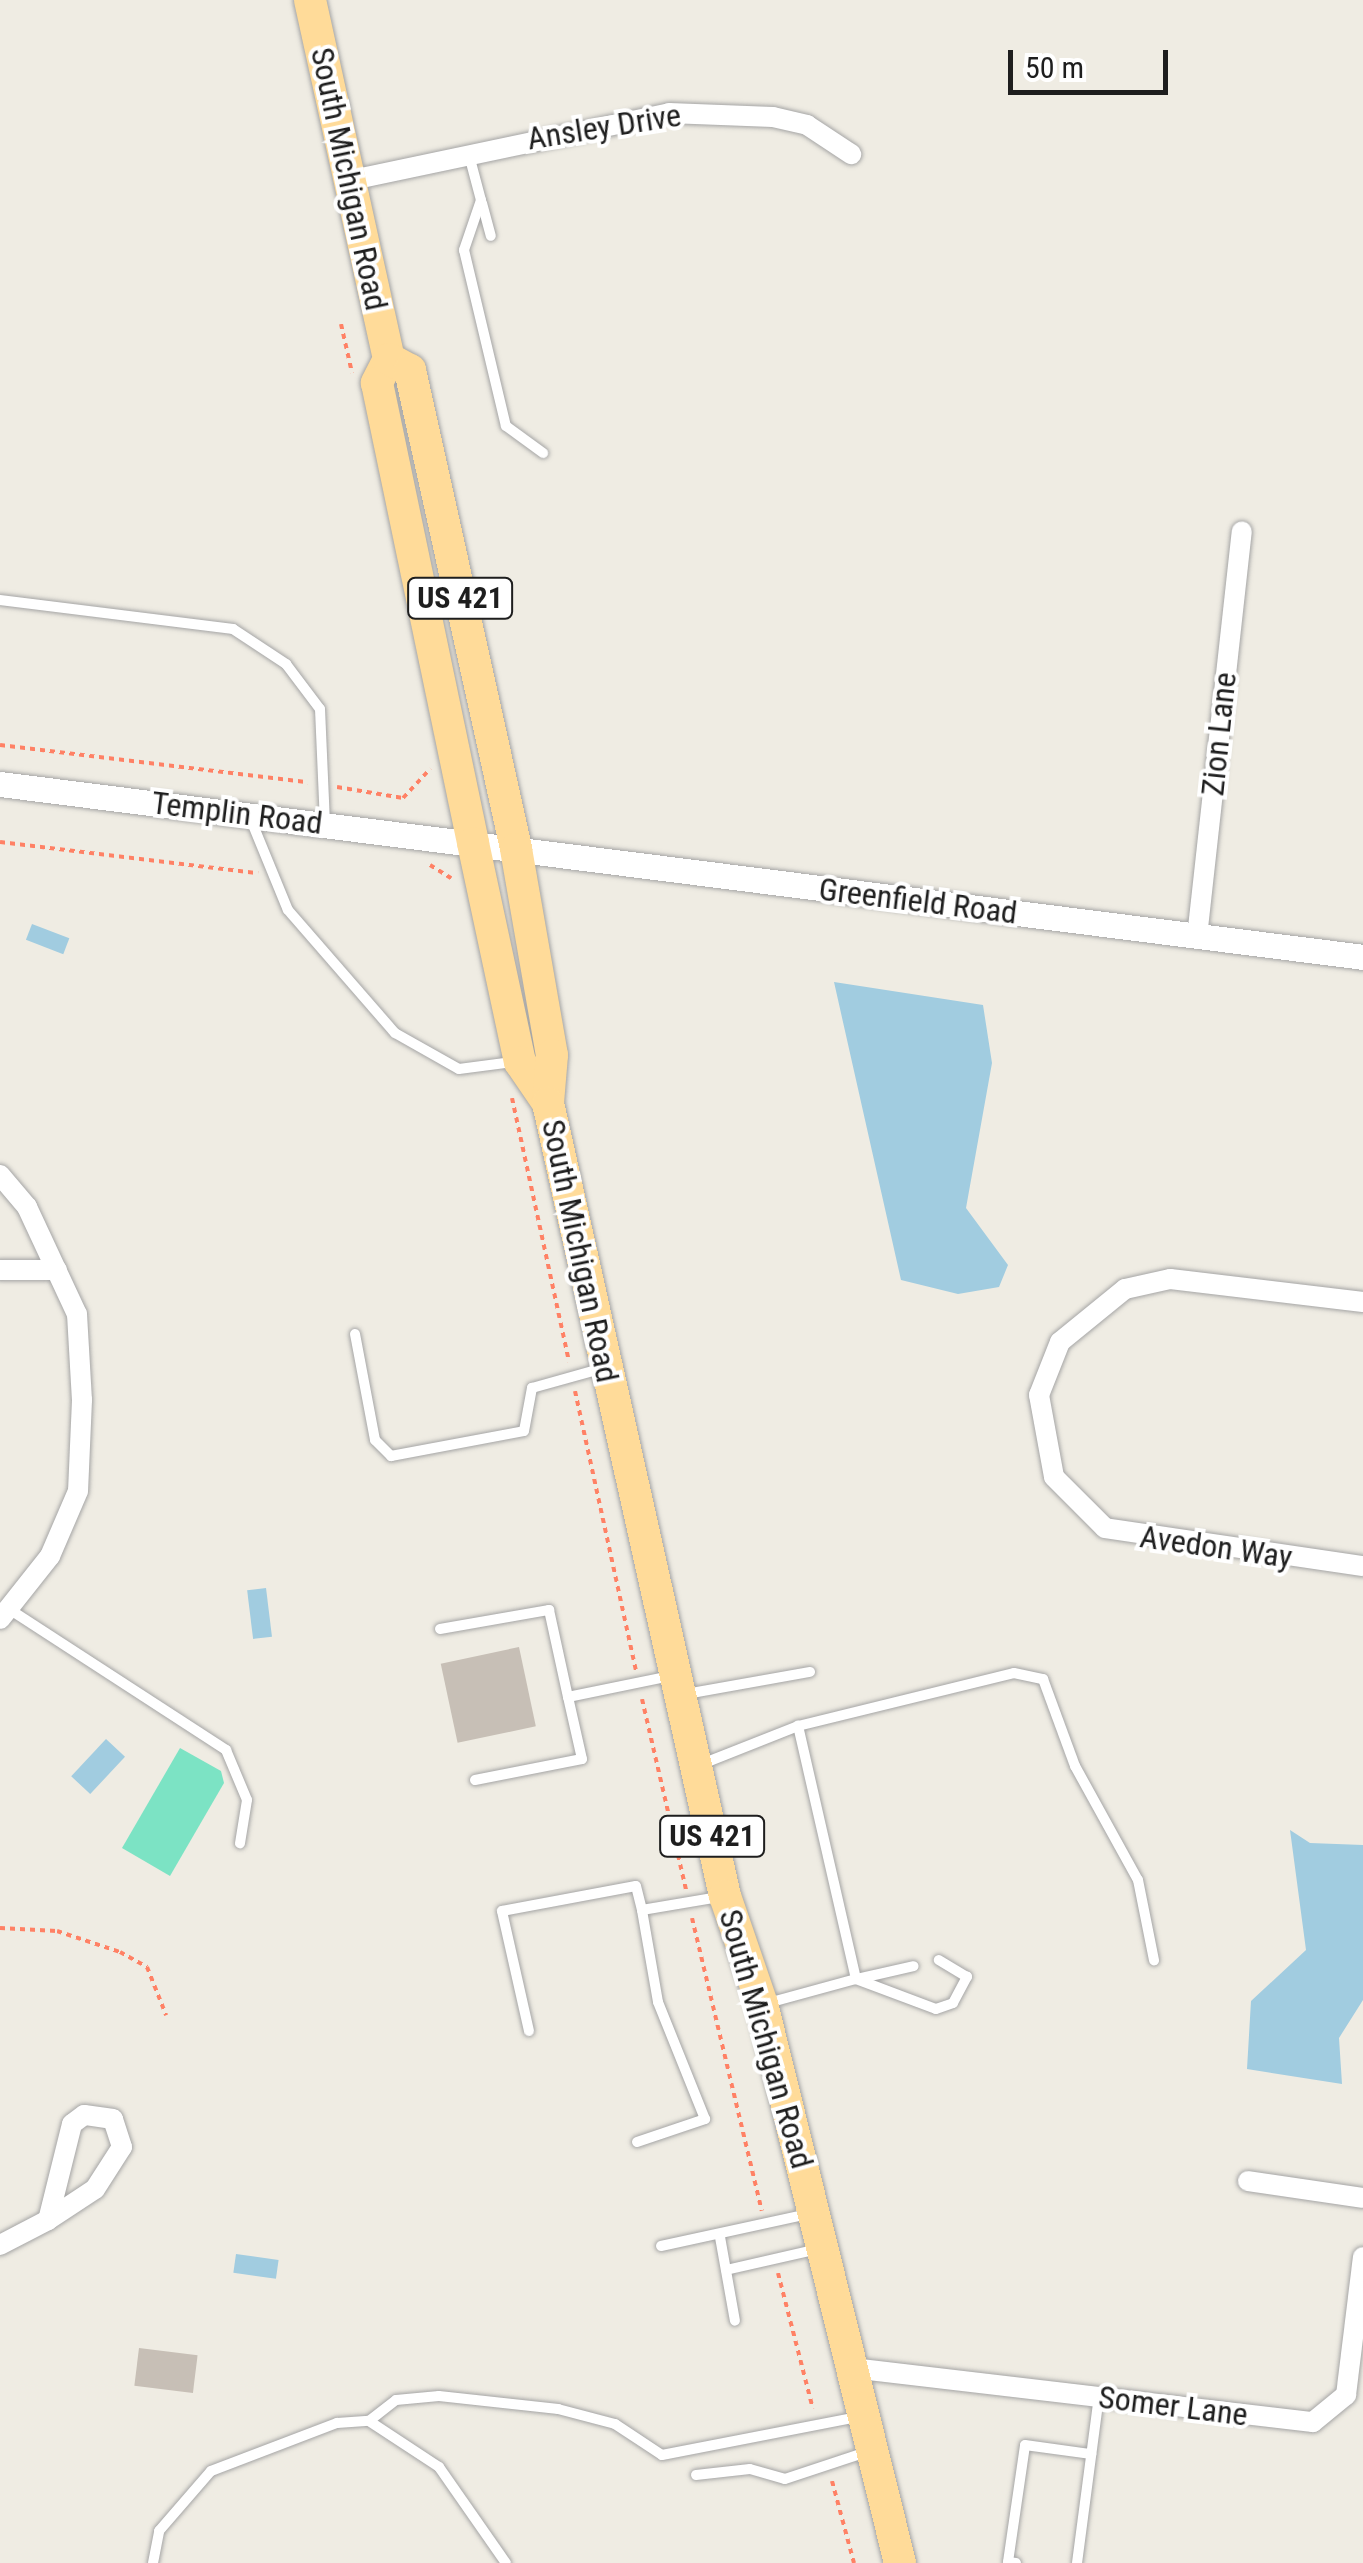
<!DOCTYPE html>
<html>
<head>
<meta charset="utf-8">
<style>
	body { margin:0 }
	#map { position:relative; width:1363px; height:2563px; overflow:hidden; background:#efece3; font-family:"Roboto Condensed",sans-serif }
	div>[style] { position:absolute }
	.pitch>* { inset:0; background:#7ce3c4 }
	.water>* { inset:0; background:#a1cce0; transform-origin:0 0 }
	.building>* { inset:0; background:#c7bfb6; transform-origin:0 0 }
	.path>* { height:4px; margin-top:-2px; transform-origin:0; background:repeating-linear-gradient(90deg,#ff8165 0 5px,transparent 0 10px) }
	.roads { filter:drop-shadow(0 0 2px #a5a5a5) drop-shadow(0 0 2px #a5a5a5) }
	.service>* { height:10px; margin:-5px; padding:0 5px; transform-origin:5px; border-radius:5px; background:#fff }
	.minor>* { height:20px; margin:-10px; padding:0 10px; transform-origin:10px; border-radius:10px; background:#fff }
	.tertiary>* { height:25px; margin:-12.5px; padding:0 12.5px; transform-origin:12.5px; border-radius:12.5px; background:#fff }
	.primary>* { height:32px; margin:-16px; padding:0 16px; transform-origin:16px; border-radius:16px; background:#ffdb99 }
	span { translate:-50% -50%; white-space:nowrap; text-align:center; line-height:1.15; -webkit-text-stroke:8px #fff; paint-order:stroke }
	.shield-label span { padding:2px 8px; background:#fff; border:2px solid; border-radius:8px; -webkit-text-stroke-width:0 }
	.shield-label { font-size:30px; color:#1e1e1e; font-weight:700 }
	.street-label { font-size:32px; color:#1e1e1e }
	.scale { position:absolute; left:1008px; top:50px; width:160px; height:45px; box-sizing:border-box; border:5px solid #1e1e1e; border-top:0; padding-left:12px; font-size:30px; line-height:35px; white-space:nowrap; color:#1e1e1e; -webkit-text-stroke:8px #fff; paint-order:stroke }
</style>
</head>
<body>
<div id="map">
	<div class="pitch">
		<div style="clip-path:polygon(180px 1748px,221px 1771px,224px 1783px,170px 1876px,122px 1848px)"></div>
	</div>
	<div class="water">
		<div style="left:32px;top:924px;width:40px;height:17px;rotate:21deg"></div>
		<div style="clip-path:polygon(834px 982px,983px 1005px,992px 1063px,966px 1208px,1008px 1265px,999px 1287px,958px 1294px,901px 1280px)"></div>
		<div style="left:266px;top:1588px;width:49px;height:19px;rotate:83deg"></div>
		<div style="left:106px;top:1739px;width:26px;height:51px;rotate:43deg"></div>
		<div style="clip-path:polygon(1290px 1830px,1310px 1843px,1363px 1845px,1363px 2000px,1339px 2038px,1342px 2084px,1247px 2069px,1251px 2001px,1306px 1950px)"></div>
		<div style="left:236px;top:2254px;width:43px;height:19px;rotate:8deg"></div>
	</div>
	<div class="building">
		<div style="left:519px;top:1647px;width:81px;height:80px;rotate:78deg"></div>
		<div style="left:139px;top:2348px;width:59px;height:38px;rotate:7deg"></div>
	</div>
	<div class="path">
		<div style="left:341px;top:324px;width:50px;rotate:77.3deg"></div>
		<div style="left:0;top:745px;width:310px;rotate:6.9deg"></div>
		<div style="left:337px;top:787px;width:67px;rotate:9.5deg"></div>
		<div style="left:403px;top:798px;width:40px;rotate:-47deg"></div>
		<div style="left:0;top:842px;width:260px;rotate:6.9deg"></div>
		<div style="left:430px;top:865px;width:25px;rotate:32deg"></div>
		<div style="left:512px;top:1098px;width:270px;rotate:77.8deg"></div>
		<div style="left:575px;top:1391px;width:286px;rotate:77.7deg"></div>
		<div style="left:642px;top:1699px;width:196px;rotate:77deg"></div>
		<div style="left:692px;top:1918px;width:301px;rotate:76.6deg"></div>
		<div style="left:0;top:1928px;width:57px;rotate:3deg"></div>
		<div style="left:57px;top:1931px;width:66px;rotate:18.4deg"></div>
		<div style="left:120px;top:1952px;width:31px;rotate:29deg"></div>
		<div style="left:147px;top:1967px;width:52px;rotate:68.4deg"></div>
		<div style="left:778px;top:2273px;width:140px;rotate:75.6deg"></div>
		<div style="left:832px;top:2481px;width:85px;rotate:75deg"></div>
	</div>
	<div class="roads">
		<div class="service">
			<div style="left:469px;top:155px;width:47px;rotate:75.1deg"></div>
			<div style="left:481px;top:200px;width:53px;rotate:108.8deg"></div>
			<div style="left:464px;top:250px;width:181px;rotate:76.6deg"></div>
			<div style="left:506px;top:426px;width:46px;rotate:36.1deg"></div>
			<div style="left:482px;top:203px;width:34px;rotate:75deg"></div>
			<div style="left:0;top:600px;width:235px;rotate:7.1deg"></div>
			<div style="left:233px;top:629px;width:64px;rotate:33.4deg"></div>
			<div style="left:286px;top:664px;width:56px;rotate:52.9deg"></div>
			<div style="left:320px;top:709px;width:114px;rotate:87.5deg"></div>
			<div style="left:251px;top:820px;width:97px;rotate:67.7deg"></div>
			<div style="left:288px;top:910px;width:163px;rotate:49deg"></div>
			<div style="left:395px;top:1033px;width:73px;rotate:29.4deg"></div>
			<div style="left:459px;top:1069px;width:54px;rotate:-7.4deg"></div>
			<div style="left:355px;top:1334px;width:108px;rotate:79.3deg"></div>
			<div style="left:375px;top:1440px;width:23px;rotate:45deg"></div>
			<div style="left:391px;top:1456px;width:135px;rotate:-10.6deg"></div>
			<div style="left:524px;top:1431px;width:44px;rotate:-79.5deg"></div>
			<div style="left:532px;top:1388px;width:71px;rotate:-15.6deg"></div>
			<div style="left:9px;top:1609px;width:259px;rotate:33deg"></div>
			<div style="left:226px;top:1750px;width:54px;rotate:67.2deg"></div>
			<div style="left:247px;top:1800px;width:44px;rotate:99.2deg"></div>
			<div style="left:440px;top:1629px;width:111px;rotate:-9.9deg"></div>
			<div style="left:549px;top:1610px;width:89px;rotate:77.7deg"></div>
			<div style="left:686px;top:1694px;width:126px;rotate:-10.1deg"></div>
			<div style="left:702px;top:1764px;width:103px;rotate:-21.6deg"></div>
			<div style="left:798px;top:1726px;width:222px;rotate:-13.8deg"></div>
			<div style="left:1014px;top:1673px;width:30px;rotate:12deg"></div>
			<div style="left:1043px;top:1679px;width:93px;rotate:69.8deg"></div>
			<div style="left:1075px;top:1766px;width:130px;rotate:61.1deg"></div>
			<div style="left:1138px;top:1880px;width:82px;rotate:78.7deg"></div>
			<div style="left:475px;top:1780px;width:109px;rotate:-11.1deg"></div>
			<div style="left:582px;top:1759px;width:64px;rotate:-102.7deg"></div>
			<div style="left:568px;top:1697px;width:104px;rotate:-11.6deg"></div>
			<div style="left:856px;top:1979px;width:85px;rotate:20.6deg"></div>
			<div style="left:936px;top:2009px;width:18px;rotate:-19deg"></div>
			<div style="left:953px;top:2003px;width:30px;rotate:-62deg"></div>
			<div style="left:967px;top:1977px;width:33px;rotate:-149deg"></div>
			<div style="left:857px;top:1979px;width:58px;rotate:-12.8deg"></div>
			<div style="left:768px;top:2003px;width:91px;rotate:-15.3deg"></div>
			<div style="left:856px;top:1979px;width:260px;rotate:-102.9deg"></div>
			<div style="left:529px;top:2031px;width:123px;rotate:-102.7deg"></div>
			<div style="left:502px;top:1911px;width:136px;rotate:-10.6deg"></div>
			<div style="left:636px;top:1886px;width:25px;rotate:76deg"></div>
			<div style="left:642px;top:1910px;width:78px;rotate:-9.6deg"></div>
			<div style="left:637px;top:2142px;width:72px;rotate:-18.7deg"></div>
			<div style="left:705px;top:2119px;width:126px;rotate:-111.9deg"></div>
			<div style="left:658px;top:2002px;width:93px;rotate:-99.9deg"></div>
			<div style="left:720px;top:2237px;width:85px;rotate:79.9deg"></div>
			<div style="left:661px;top:2246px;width:150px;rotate:-12.3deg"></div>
			<div style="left:726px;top:2270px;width:94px;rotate:-12.9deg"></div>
			<div style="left:369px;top:2421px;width:34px;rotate:-38deg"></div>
			<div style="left:396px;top:2400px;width:43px;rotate:-5.3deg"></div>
			<div style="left:439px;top:2396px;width:120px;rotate:6.2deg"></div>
			<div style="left:558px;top:2409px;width:59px;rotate:14.7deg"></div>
			<div style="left:615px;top:2424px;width:56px;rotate:33.4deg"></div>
			<div style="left:662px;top:2455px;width:200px;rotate:-11deg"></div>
			<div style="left:696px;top:2475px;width:54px;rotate:-6.3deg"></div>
			<div style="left:750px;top:2469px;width:36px;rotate:16deg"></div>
			<div style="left:785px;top:2479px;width:89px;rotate:-18.4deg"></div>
			<div style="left:153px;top:2563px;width:33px;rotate:-79deg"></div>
			<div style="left:159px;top:2531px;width:79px;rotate:-49.1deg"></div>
			<div style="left:211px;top:2471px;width:135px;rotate:-20.9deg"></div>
			<div style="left:337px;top:2423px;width:32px;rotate:-4deg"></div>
			<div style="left:369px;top:2421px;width:84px;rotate:33.3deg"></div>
			<div style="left:439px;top:2467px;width:117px;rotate:55.1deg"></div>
			<div style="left:1016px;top:2563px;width:8px;rotate:-173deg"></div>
			<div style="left:1008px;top:2562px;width:118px;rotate:-81.7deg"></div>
			<div style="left:1025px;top:2445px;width:67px;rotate:7.8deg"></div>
			<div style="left:1077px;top:2563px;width:167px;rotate:-82.5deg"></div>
		</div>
		<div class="minor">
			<div style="left:352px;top:180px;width:324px;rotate:-11.9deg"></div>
			<div style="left:669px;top:113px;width:104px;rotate:2.2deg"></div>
			<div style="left:773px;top:117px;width:35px;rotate:13deg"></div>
			<div style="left:807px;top:125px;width:53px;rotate:33.4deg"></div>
			<div style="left:1197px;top:937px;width:408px;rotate:-83.7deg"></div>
			<div style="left:0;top:1175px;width:42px;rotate:49.8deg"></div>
			<div style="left:27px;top:1207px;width:118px;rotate:65deg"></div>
			<div style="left:77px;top:1314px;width:86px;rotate:86.7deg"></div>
			<div style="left:82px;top:1400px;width:91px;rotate:92.5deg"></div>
			<div style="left:78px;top:1491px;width:71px;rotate:113.3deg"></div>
			<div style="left:50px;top:1556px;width:80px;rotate:128.4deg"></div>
			<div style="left:0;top:1270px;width:57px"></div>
			<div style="left:1363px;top:1302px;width:194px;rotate:-173.2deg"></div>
			<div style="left:1170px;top:1279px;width:46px;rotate:167.5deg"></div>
			<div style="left:1125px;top:1289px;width:84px;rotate:140.8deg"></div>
			<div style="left:1060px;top:1342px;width:57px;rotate:111.6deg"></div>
			<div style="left:1039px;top:1395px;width:83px;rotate:79.6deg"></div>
			<div style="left:1054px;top:1477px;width:72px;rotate:45deg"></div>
			<div style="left:1105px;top:1528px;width:261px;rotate:8.4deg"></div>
			<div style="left:1248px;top:2181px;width:116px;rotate:8.4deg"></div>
			<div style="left:0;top:2245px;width:54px;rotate:-27.5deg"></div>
			<div style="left:48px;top:2220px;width:56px;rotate:-33.4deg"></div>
			<div style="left:95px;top:2189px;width:50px;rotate:-57.3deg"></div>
			<div style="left:122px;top:2147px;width:29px;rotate:-108deg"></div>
			<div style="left:113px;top:2119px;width:29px;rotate:-172deg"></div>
			<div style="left:84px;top:2115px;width:15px;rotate:143deg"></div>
			<div style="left:72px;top:2124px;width:99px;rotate:104deg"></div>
			<div style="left:852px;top:2368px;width:464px;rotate:6.7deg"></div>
			<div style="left:1313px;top:2422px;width:43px;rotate:-39.3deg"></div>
			<div style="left:1346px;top:2395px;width:139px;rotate:-83deg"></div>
		</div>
		<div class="tertiary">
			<div style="left:0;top:784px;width:1374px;rotate:7.23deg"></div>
		</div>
		<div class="primary">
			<div style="left:310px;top:0;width:368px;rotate:77.6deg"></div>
			<div style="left:389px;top:359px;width:27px;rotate:117deg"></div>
			<div style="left:377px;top:383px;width:470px;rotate:78.2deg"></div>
			<div style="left:473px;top:843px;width:224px;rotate:77.9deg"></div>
			<div style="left:520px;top:1062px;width:50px;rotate:55.7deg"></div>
			<div style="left:389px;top:359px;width:24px;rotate:28deg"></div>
			<div style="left:410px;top:370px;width:491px;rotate:77.5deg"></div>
			<div style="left:516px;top:849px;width:209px;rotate:80.1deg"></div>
			<div style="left:552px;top:1055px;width:48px;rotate:94.8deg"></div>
			<div style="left:548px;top:1103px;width:813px;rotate:77.42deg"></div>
			<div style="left:725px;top:1896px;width:114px;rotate:71.1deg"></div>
			<div style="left:762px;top:2004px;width:576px;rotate:76.13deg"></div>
		</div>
	</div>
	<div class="shield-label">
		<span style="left:460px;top:598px">US 421</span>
		<span style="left:712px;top:1836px">US 421</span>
	</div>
	<div class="street-label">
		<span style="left:604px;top:127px;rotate:-9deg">Ansley Drive</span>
		<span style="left:349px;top:179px;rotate:78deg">South Michigan Road</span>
		<span style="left:1219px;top:734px;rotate:-84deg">Zion Lane</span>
		<span style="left:237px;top:813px;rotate:7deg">Templin Road</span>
		<span style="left:918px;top:901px;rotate:7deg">Greenfield Road</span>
		<span style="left:580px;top:1251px;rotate:78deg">South Michigan Road</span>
		<span style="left:1216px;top:1547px;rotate:8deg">Avedon Way</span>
		<span style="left:766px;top:2039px;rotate:74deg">South Michigan Road</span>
		<span style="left:1173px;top:2406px;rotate:7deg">Somer Lane</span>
	</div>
	<div class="scale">50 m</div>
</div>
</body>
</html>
